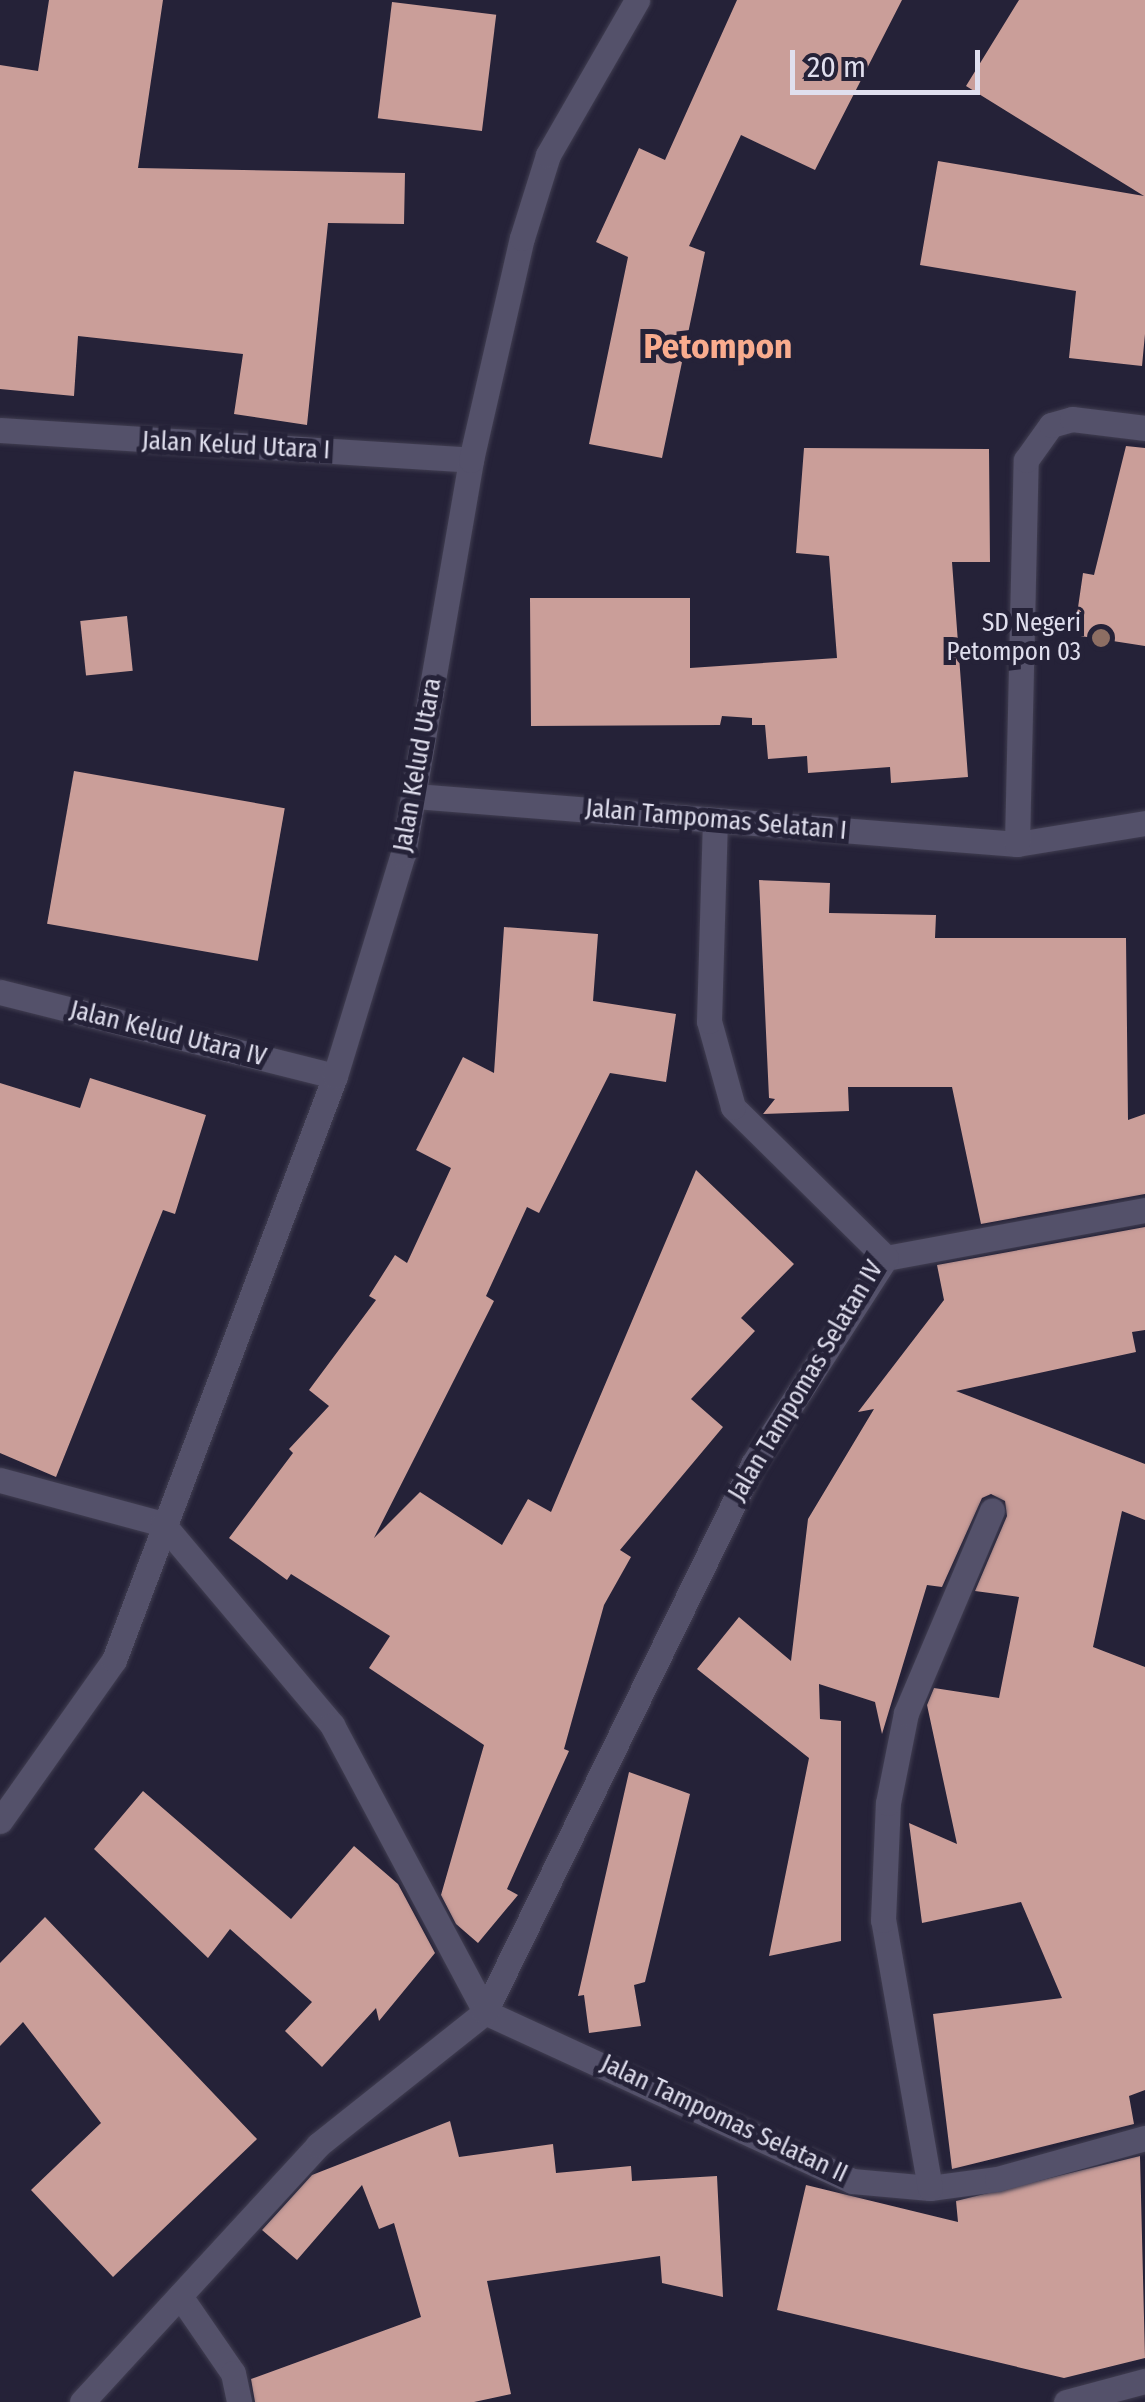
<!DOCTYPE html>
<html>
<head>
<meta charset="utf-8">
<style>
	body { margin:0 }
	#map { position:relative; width:1145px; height:2402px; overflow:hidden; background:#252238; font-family:"Fira Sans Condensed",sans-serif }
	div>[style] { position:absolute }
	.building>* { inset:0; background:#ca9e99; transform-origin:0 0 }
	.roads { filter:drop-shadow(0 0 2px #413e51) drop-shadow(0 0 2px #413e51) }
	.minor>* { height:25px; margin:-12.5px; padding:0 12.5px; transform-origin:12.5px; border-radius:12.5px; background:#54516a }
	.dots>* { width:28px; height:28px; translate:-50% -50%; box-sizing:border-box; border:5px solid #252238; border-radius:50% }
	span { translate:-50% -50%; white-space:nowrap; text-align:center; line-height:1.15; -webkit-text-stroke:10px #252238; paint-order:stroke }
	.street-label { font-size:25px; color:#e0dfee }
	.poi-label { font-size:25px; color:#e0dfee }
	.right { translate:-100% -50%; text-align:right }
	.district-label { font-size:35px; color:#f9ac8e; font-weight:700 }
	.scale { position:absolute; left:790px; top:50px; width:190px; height:45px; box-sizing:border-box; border:5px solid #e0dfee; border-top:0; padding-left:12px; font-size:30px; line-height:35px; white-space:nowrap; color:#e0dfee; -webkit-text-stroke:8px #252238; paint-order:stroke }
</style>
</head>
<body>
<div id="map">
	<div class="building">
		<div style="clip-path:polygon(49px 0,163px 0,138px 168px,405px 173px,404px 224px,328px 223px,307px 425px,234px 414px,243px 354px,78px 336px,74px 396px,0 389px,0 65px,38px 71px)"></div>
		<div style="clip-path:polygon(737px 0,902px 0,815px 170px,741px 135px,689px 246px,705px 252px,662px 458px,589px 444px,628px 257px,596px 242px,639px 148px,665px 160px)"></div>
		<div style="clip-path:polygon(1019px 0,1145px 0,1145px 334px,1142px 366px,1069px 358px,1076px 291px,920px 265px,938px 161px,1144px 196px,966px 86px)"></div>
		<div style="left:392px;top:2px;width:105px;height:117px;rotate:7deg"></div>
		<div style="clip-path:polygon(1126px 446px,1145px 448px,1145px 646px,1074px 635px,1083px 573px,1094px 575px)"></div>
		<div style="clip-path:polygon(804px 448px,989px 449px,990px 562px,952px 562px,968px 777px,891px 783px,890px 767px,808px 773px,807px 756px,768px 759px,765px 725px,752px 725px,752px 718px,722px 716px,720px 725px,531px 726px,530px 598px,690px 598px,690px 668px,837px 658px,829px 556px,796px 553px)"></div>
		<div style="left:127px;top:616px;width:55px;height:47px;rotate:84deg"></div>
		<div style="left:74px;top:771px;width:214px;height:155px;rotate:10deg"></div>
		<div style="clip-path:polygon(759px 880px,830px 883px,829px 913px,936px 915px,935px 938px,1126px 938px,1128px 1120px,1145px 1114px,1145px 1194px,981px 1224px,952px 1087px,848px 1087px,849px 1111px,763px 1114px,775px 1099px,769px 1098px)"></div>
		<div style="clip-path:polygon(504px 927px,598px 934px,593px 1001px,676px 1014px,666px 1082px,610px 1073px,539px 1213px,527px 1207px,486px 1296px,494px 1301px,374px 1538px,420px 1492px,502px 1545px,528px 1499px,551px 1512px,696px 1170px,794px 1264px,741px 1318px,755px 1331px,691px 1399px,723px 1427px,620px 1550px,631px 1557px,604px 1605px,564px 1749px,569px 1751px,507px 1889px,518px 1895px,478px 1943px,456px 1924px,441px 1895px,484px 1745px,369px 1668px,390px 1636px,291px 1574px,287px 1580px,229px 1538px,293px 1453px,289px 1449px,329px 1406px,309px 1390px,376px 1300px,369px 1296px,395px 1255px,407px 1263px,451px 1168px,416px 1150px,463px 1057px,494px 1073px)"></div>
		<div style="clip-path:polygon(90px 1078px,206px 1115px,175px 1214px,163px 1210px,56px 1477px,0 1453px,0 1083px,80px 1108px)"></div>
		<div style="clip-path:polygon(1145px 1227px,1145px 1330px,1132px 1332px,1136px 1352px,956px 1391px,1145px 1464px,1145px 1520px,1122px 1511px,1093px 1647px,1145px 1667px,1145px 2090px,1129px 2096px,1134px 2124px,952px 2169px,933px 2014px,1062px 1998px,1021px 1902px,922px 1923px,909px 1823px,957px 1844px,927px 1705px,934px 1688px,999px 1698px,1019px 1597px,975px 1591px,1007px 1516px,1005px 1501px,991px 1494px,982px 1498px,942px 1587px,927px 1585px,882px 1734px,875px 1702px,819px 1684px,820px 1719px,841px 1721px,841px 1941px,769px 1956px,809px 1758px,697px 1669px,739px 1617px,791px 1661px,808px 1519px,874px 1409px,858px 1412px,944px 1300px,937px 1265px)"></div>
		<div style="clip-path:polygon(629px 1772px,690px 1794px,645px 1982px,634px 1985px,641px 2026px,589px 2033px,584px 1995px,578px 1996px)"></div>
		<div style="clip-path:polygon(143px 1791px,291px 1919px,354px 1846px,398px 1884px,435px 1953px,379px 2021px,376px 2008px,322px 2067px,285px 2031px,312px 2002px,230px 1929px,208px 1958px,94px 1849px)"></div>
		<div style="clip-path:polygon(45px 1917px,257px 2139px,113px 2277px,31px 2190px,101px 2123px,23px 2022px,0 2046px,0 1963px)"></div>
		<div style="clip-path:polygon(450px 2121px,459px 2157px,553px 2144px,556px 2173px,631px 2166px,632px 2181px,717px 2176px,723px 2297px,662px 2283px,660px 2256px,487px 2281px,511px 2394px,474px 2402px,255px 2402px,251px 2379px,421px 2317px,394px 2223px,379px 2229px,362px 2185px,297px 2260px,262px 2230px,312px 2175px)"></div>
		<div style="clip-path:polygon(1140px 2156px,1145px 2358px,1064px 2378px,777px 2310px,806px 2185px,958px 2222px,956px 2201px)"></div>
	</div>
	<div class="roads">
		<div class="minor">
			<div style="left:0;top:430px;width:472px;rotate:3.6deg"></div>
			<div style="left:415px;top:796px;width:604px;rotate:4.56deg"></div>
			<div style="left:1017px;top:844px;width:130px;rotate:-9.3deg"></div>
			<div style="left:1017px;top:844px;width:384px;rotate:-88.7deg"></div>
			<div style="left:1026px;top:460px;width:43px;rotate:-54.5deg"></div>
			<div style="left:1051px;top:425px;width:22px;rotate:-16deg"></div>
			<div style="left:1072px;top:419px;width:74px;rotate:7deg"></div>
			<div style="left:0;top:992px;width:345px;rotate:14.1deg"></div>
			<div style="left:886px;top:1258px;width:263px;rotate:-10.5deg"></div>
			<div style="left:0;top:1480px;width:169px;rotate:15.1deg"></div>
			<div style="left:163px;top:1524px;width:263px;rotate:49.9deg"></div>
			<div style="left:332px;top:1725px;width:325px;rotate:61.9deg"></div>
			<div style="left:485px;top:2012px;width:404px;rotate:24.7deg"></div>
			<div style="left:852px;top:2181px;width:78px;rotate:5.1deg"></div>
			<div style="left:930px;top:2188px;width:68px;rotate:-7.7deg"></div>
			<div style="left:997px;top:2179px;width:154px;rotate:-15.5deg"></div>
			<div style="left:0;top:1821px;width:197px;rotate:-54.7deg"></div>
			<div style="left:114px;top:1660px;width:624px;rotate:-69.27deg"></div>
			<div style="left:335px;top:1076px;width:232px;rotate:-73deg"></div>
			<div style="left:403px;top:854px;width:400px;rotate:-80.2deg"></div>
			<div style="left:471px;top:460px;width:228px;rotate:-77.1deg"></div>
			<div style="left:522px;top:238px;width:87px;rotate:-72.6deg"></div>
			<div style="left:548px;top:155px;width:179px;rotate:-60.1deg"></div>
			<div style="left:930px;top:2188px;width:272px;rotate:-99.9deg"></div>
			<div style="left:883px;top:1920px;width:117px;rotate:-87.6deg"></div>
			<div style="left:888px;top:1803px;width:92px;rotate:-78.7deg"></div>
			<div style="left:906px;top:1713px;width:220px;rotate:-67deg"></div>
			<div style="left:180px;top:2296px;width:93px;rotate:55.5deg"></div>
			<div style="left:233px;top:2373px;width:30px;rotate:78deg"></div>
			<div style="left:82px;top:2402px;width:349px;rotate:-47.4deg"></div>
			<div style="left:318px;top:2145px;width:213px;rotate:-38.5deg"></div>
			<div style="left:485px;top:2012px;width:610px;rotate:-63.94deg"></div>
			<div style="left:753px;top:1464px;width:245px;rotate:-57.2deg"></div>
			<div style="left:886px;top:1258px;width:215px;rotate:-135.4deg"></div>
			<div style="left:733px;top:1107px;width:89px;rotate:-105.6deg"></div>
			<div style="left:709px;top:1021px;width:201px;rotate:-88.3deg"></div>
			<div style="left:1066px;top:2402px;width:82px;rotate:-14.9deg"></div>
		</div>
	</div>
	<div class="dots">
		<div style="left:1101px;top:638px;background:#8d6e63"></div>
	</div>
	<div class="street-label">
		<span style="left:236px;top:446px;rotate:3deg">Jalan Kelud Utara I</span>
		<span style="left:418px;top:765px;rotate:-80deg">Jalan Kelud Utara</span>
		<span style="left:716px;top:820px;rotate:5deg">Jalan Tampomas Selatan I</span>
		<span style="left:168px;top:1034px;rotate:14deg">Jalan Kelud Utara IV</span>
		<span style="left:806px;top:1381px;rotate:-59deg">Jalan Tampomas Selatan IV</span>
		<span style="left:724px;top:2119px;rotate:25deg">Jalan Tampomas Selatan II</span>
	</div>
	<div class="poi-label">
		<span class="right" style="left:1081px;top:638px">SD Negeri<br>Petompon 03</span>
	</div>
	<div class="district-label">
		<span style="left:718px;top:346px">Petompon</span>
	</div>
	<div class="scale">20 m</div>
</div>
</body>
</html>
